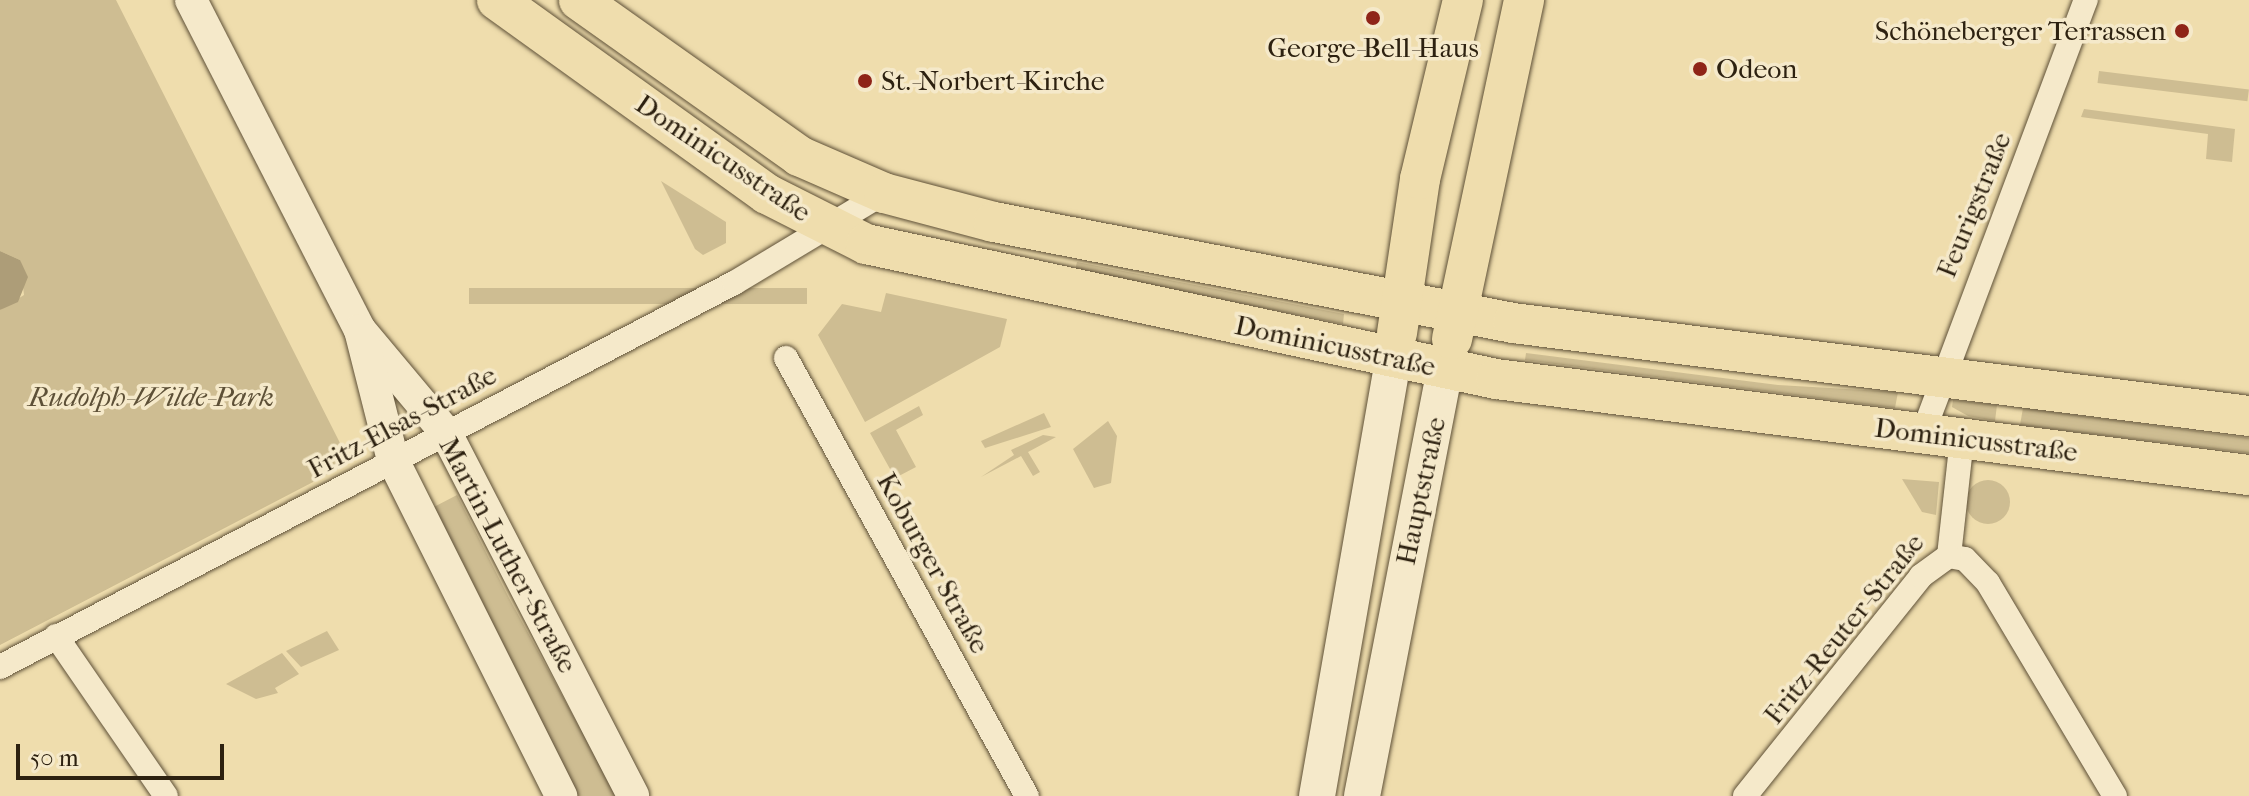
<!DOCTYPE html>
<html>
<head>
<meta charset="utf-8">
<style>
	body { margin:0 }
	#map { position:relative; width:2249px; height:796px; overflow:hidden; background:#efddad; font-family:"IM FELL French Canon",serif }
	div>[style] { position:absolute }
	.green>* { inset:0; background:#cebd92; transform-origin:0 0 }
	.round { border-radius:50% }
	.water>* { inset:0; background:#ad9d78 }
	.roads { filter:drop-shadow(0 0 2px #5e5037) drop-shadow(0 0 2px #5e5037) }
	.minor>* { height:24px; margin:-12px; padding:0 12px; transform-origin:12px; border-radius:12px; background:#f5e9ca }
	.tertiary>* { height:32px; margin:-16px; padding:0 16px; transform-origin:16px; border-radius:16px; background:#f5e9ca }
	.secondary>* { height:36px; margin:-18px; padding:0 18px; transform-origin:18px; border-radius:18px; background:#f5e9ca }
	.primary>* { height:40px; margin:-20px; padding:0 20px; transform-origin:20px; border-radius:20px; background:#efddad }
	.dots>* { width:22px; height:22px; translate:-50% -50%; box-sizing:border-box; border:4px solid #f5e9ca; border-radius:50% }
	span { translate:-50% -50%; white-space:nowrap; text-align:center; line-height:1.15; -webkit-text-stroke:7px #f5e9ca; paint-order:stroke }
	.poi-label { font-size:28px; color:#2d2110 }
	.right { translate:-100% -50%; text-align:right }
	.left { translate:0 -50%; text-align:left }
	.street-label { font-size:28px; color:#2d2110 }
	.park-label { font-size:28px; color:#5d5037; font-style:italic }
	.scale { position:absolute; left:16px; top:744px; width:208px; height:36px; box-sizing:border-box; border:4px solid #2d2110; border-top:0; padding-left:10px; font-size:24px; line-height:28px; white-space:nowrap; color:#2d2110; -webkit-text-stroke:6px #f5e9ca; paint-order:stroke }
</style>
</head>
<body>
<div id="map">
	<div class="green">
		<div style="clip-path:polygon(0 0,116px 0,340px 443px,331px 451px,340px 468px,0 645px,0 310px,24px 295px,20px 260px,0 251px)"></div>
		<div style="left:2099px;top:71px;width:151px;height:12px;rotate:7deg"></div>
		<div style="clip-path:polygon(2084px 109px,2235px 129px,2232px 162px,2206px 159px,2208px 134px,2081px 117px)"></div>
		<div style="clip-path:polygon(661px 181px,726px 222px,726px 243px,703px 255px,695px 249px)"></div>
		<div style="clip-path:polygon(1077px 262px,1344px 314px,1343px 324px,1075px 270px)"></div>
		<div style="left:807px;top:288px;width:16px;height:338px;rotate:90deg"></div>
		<div style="clip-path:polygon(886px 293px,1007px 319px,1000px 347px,865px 422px,818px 335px,842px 304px,881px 312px)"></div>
		<div style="clip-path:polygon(1526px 353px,1778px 385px,1898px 392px,1895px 408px,1525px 360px)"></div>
		<div style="clip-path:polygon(1953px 400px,1997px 405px,1995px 421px,1968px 416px,1952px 407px)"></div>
		<div style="clip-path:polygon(919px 406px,923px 415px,896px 430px,916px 467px,895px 478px,870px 433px)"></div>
		<div style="clip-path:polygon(2023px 408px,2249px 438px,2249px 453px,2020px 425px)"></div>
		<div style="clip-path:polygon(1044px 413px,1051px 427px,985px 448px,981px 441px)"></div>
		<div style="clip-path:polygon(1108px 421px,1117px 436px,1111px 483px,1094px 488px,1073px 449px)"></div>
		<div style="clip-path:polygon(1043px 435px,1056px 437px,1028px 452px,1040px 472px,1033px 476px,1021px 456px,981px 477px,1014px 455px,1011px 450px)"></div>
		<div style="clip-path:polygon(1902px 479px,1939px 482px,1936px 515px,1922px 512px)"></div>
		<div class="round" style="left:1966px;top:480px;width:44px;height:44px"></div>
		<div style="clip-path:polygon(457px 495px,509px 598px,617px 796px,576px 796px,430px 509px)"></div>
		<div style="clip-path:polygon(327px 631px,339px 650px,301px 667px,286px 651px)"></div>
		<div style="clip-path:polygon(282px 653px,299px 674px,275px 688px,278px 693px,256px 699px,226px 684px)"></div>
	</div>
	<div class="water">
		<div style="clip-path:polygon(0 251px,20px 260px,28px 277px,18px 302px,0 310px)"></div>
	</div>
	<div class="roads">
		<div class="minor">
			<div style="left:786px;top:358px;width:500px;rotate:61.2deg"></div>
			<div style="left:1923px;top:433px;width:463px;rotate:-69.4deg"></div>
			<div style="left:1949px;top:556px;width:16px;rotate:11deg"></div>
			<div style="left:1965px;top:559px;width:33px;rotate:46deg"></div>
			<div style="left:1988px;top:583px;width:248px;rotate:59.2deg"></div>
			<div style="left:1949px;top:556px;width:118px;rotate:-83.7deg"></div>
			<div style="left:56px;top:636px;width:194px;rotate:55.5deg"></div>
			<div style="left:0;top:667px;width:828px;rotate:-27.62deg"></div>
			<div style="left:734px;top:283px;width:175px;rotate:-31deg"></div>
			<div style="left:1745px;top:796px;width:282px;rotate:-51.3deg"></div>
			<div style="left:1921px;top:576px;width:34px;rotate:-36deg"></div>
		</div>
		<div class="tertiary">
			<div style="left:191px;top:0;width:371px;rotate:62.9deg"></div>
			<div style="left:360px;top:330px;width:134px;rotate:50.1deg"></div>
			<div style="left:446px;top:433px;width:408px;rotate:62.7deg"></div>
			<div style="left:360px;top:330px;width:134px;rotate:75.8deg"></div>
			<div style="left:393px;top:460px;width:376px;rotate:63.4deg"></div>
		</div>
		<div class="secondary">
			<div style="left:1317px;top:796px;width:443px;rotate:-80.1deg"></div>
			<div style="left:1362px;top:796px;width:434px;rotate:-79deg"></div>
		</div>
		<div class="primary">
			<div style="left:497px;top:0;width:332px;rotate:35.7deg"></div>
			<div style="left:767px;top:194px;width:111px;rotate:26.8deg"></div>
			<div style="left:866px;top:244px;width:644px;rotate:12.09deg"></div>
			<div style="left:1496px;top:379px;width:759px;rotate:7.27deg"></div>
			<div style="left:579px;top:0;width:270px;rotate:35.3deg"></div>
			<div style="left:799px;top:156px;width:93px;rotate:23.5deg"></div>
			<div style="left:884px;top:193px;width:114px;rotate:14.8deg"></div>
			<div style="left:994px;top:222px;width:529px;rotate:11.01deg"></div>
			<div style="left:1513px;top:323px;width:742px;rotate:7.2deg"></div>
			<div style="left:1397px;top:333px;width:156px;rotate:-81.5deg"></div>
			<div style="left:1420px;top:179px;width:184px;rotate:-76.5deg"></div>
			<div style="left:1452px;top:339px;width:347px;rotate:-78deg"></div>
		</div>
	</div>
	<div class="dots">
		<div style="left:1373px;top:18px;background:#8f2418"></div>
		<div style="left:2182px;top:31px;background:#8f2418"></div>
		<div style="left:1700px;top:69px;background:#8f2418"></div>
		<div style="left:865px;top:81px;background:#8f2418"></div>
	</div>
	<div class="poi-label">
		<span class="right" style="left:2166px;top:31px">Schöneberger Terrassen</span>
		<span style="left:1373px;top:48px">George-Bell-Haus</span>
		<span class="left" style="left:1716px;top:69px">Odeon</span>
		<span class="left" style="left:881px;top:81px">St.-Norbert-Kirche</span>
	</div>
	<div class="street-label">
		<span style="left:723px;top:158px;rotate:34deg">Dominicusstraße</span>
		<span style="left:1974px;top:205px;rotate:-68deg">Feurigstraße</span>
		<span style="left:1335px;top:346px;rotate:12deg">Dominicusstraße</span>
		<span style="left:402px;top:422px;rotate:-28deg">Fritz-Elsas-Straße</span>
		<span style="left:1976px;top:440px;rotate:7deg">Dominicusstraße</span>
		<span style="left:1421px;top:491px;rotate:-78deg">Hauptstraße</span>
		<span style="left:508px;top:555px;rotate:62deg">Martin-Luther-Straße</span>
		<span style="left:933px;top:563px;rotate:61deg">Koburger Straße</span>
		<span style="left:1844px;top:629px;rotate:-51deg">Fritz-Reuter-Straße</span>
	</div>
	<div class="park-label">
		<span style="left:151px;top:397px">Rudolph-Wilde-Park</span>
	</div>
	<div class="scale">50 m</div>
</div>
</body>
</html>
